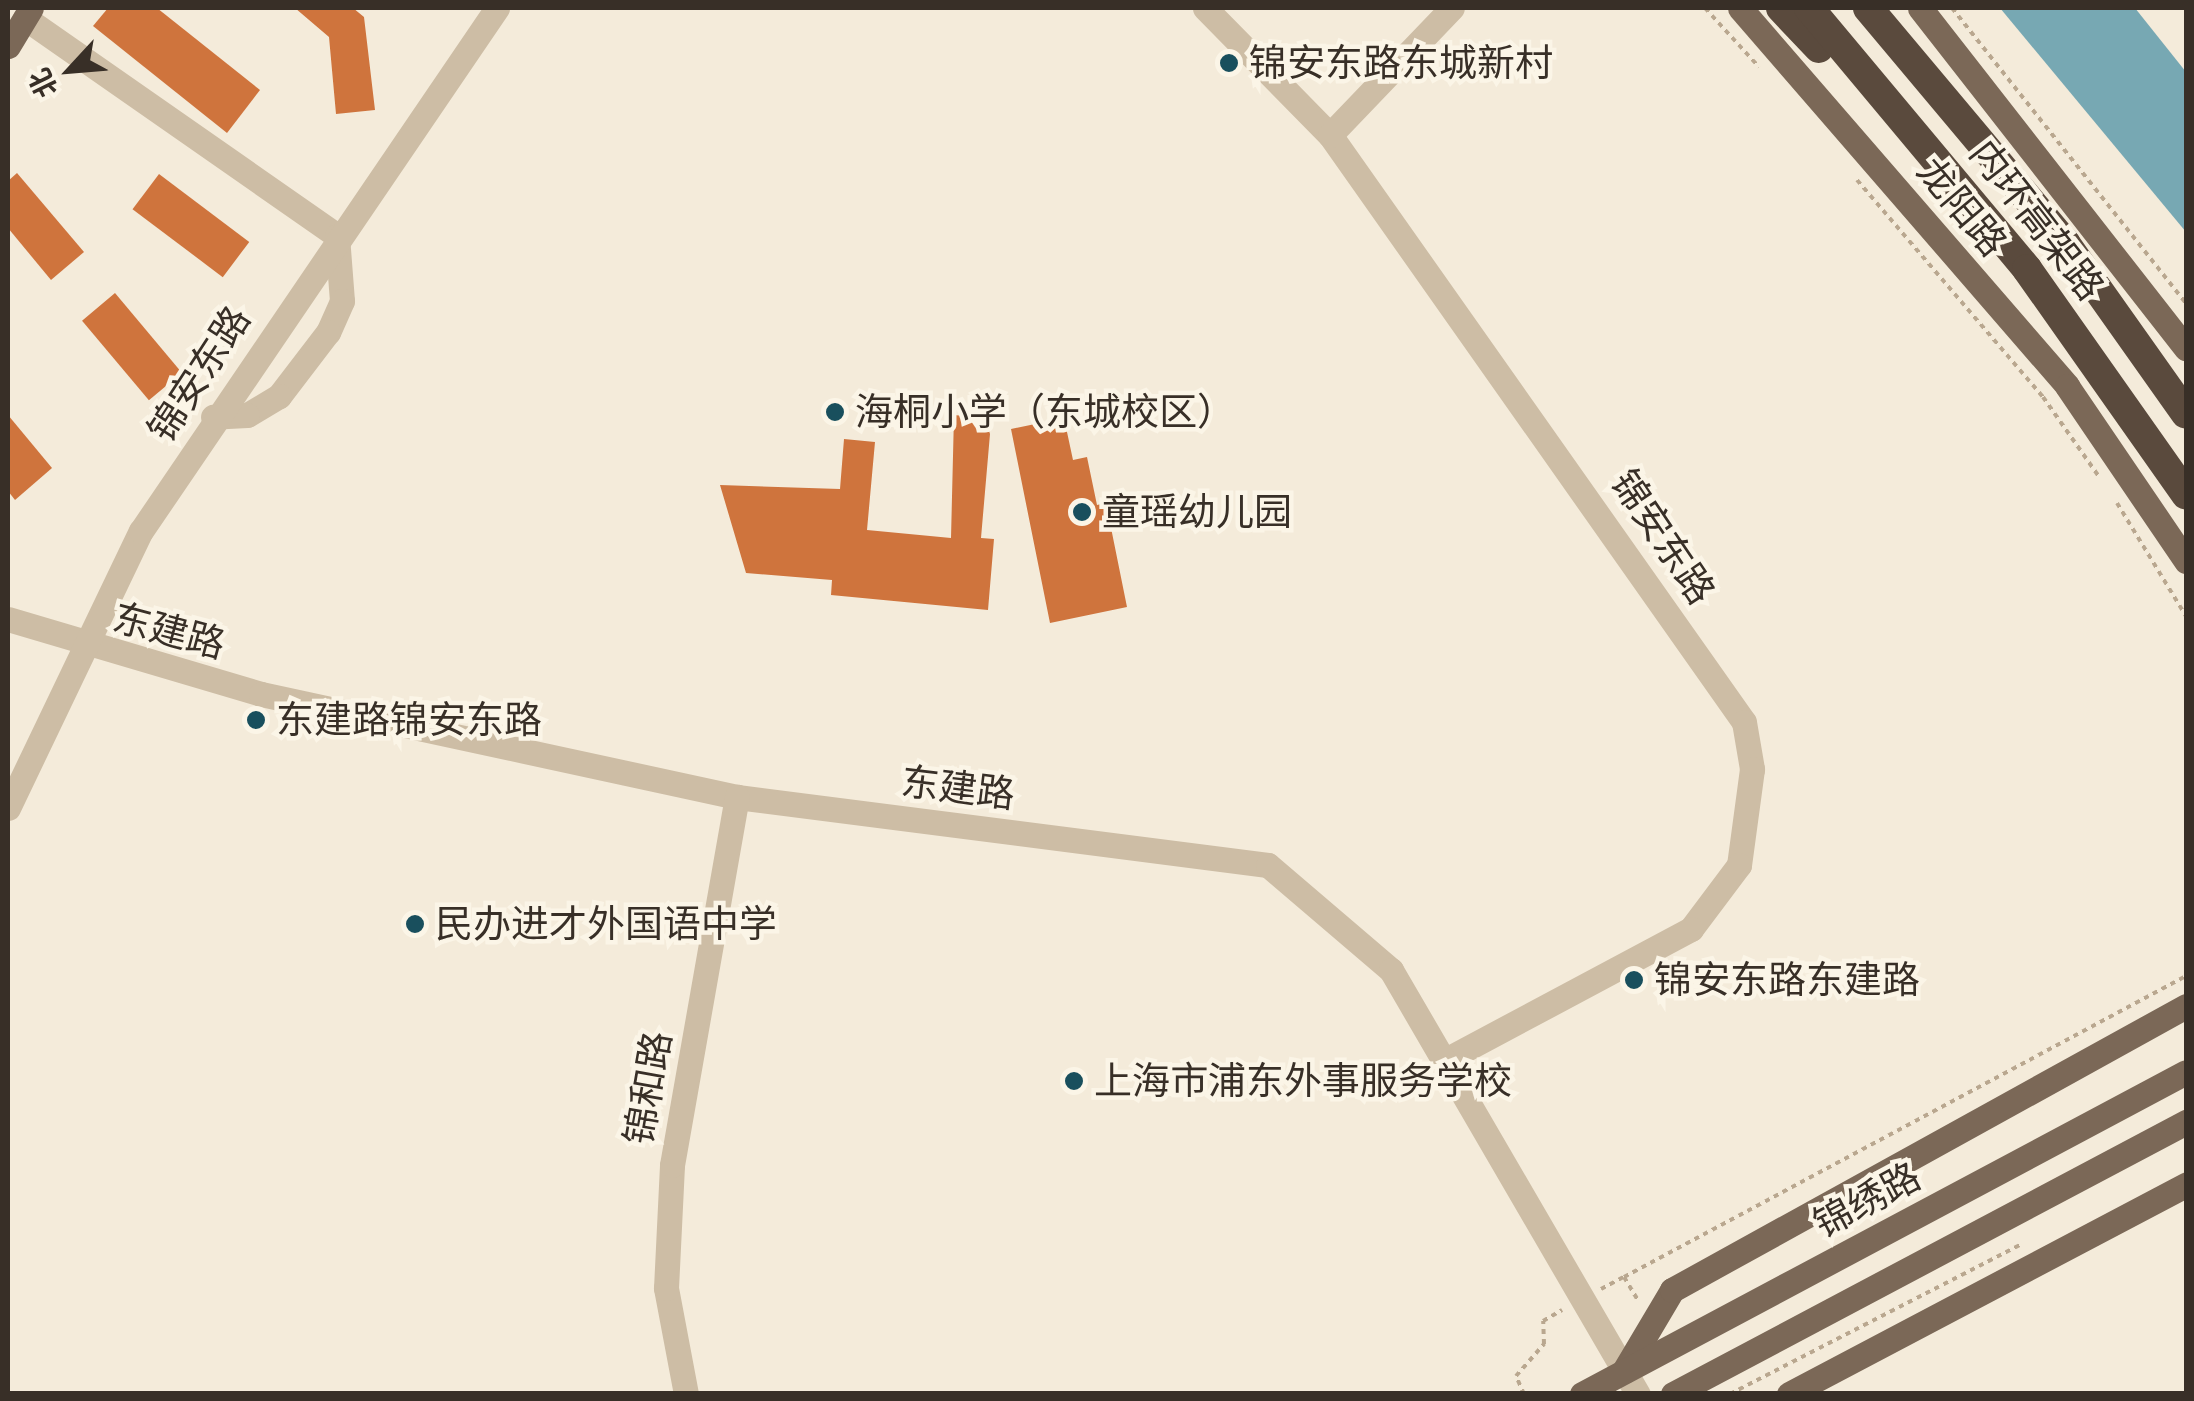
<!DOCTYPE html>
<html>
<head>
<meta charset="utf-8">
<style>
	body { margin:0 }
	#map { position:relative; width:2194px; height:1401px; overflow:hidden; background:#f4ebda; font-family:Mulish,"Noto Sans SC",sans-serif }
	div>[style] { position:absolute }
	.water>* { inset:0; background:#77a8b3 }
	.building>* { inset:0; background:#cf743d; transform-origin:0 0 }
	.path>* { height:4px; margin-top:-2px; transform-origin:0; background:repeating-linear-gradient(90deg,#b9a78f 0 5px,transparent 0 10px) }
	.minor>* { height:25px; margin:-12.5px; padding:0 12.5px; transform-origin:12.5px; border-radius:12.5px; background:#cdbda5 }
	.major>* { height:25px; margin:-12.5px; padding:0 12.5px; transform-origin:12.5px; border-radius:12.5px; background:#7b6857 }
	.highway>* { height:30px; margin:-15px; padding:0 15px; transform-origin:15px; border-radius:15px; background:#5a4a3d }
	.dots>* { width:28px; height:28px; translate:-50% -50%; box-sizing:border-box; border:5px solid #fbf5e7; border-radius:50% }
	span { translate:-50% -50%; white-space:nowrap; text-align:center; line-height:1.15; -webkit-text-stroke:9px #fbf5e7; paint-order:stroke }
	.poi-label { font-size:38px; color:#382f27 }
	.left { translate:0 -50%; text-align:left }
	.street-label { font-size:38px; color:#382f27 }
	.frame { position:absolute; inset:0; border:10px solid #382f27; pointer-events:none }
	.north { position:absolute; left:20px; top:20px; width:100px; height:100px; -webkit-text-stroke:8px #fbf5e7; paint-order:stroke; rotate:244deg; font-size:28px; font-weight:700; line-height:40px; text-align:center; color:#382f27 }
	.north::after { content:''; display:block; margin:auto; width:35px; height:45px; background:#382f27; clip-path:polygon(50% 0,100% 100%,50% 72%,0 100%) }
</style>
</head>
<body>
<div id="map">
	<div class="water">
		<div style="clip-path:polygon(2000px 8px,2135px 8px,2186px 72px,2186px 232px)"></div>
	</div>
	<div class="building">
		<div style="clip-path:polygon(108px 8px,157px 8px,260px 90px,227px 133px,93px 26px)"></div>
		<div style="clip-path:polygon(295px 8px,353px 8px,364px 17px,375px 110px,336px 114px,329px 37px)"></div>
		<div style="clip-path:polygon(17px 173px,84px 252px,51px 280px,8px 228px,8px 181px)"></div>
		<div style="left:159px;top:174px;width:113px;height:44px;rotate:37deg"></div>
		<div style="left:115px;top:293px;width:104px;height:43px;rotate:50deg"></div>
		<div style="clip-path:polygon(8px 415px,52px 468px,15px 500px,8px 491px)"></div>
		<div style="clip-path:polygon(954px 415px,985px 418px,990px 434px,981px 538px,994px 539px,988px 610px,831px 595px,832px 580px,746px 573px,720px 485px,840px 489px,844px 439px,875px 442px,867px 530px,951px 538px)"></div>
		<div style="clip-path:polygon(1064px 418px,1073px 460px,1087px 457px,1097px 505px,1106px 503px,1127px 607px,1050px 623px,1011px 429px)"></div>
	</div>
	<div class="path">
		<div style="left:1705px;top:8px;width:80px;rotate:47.5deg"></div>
		<div style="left:1952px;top:8px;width:377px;rotate:51.6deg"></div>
		<div style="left:1857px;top:180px;width:286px;rotate:49.4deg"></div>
		<div style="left:2043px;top:397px;width:99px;rotate:54.9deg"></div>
		<div style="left:2117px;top:503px;width:132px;rotate:58.6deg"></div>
		<div style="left:1624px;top:1277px;width:638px;rotate:-28.17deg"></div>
		<div style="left:1601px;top:1289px;width:26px;rotate:-28deg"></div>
		<div style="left:1624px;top:1277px;width:29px;rotate:59deg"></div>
		<div style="left:1524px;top:1394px;width:20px;rotate:-114deg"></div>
		<div style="left:1516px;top:1376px;width:43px;rotate:-48.8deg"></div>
		<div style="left:1544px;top:1344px;width:23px;rotate:-92deg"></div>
		<div style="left:1543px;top:1321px;width:22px;rotate:-30deg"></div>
		<div style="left:1730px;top:1394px;width:328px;rotate:-27.2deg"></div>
	</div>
	<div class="minor">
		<div style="left:1205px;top:8px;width:178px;rotate:45.5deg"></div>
		<div style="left:1330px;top:135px;width:718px;rotate:54.81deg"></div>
		<div style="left:1744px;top:722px;width:48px;rotate:80.3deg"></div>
		<div style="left:1752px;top:769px;width:97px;rotate:97.7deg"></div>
		<div style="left:1739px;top:865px;width:80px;rotate:126.9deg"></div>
		<div style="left:1691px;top:929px;width:276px;rotate:151.9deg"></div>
		<div style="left:25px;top:18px;width:381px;rotate:34.9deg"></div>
		<div style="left:337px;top:236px;width:65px;rotate:85.6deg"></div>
		<div style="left:342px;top:301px;width:34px;rotate:114deg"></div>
		<div style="left:328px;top:332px;width:81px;rotate:127.4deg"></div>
		<div style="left:279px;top:396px;width:37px;rotate:149deg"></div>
		<div style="left:247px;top:415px;width:34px;rotate:177deg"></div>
		<div style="left:1330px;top:135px;width:176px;rotate:-46.2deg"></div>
		<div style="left:8px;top:619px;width:264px;rotate:16.5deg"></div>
		<div style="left:261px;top:694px;width:487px;rotate:12.2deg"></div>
		<div style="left:737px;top:797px;width:535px;rotate:7.3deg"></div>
		<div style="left:1268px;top:865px;width:162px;rotate:40.5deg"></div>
		<div style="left:1391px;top:970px;width:491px;rotate:59.8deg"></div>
		<div style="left:8px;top:808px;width:307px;rotate:-64.4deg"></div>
		<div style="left:141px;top:531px;width:633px;rotate:-55.76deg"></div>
		<div style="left:686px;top:1394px;width:108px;rotate:-100.7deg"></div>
		<div style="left:666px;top:1288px;width:123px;rotate:-87.2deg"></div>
		<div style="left:672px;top:1165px;width:374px;rotate:-80deg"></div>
	</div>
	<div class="major">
		<div style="left:1740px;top:8px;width:500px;rotate:49.1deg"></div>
		<div style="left:2067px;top:386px;width:212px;rotate:55.8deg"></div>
		<div style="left:1920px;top:8px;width:432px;rotate:52deg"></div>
		<div style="left:8px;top:46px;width:44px;rotate:-58.8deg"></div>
		<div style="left:1624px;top:1371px;width:94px;rotate:-59.3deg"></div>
		<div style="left:1672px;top:1290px;width:587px;rotate:-28.92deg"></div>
		<div style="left:1582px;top:1394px;width:684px;rotate:-28.06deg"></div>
		<div style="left:1673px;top:1394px;width:581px;rotate:-27.93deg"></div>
		<div style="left:1789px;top:1394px;width:449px;rotate:-27.8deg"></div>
	</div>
	<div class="highway">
		<div style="left:1781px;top:8px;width:55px;rotate:46.5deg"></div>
		<div style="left:1809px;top:8px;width:340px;rotate:50.1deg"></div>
		<div style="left:2027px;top:269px;width:276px;rotate:54.8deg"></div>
		<div style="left:1868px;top:8px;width:307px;rotate:50deg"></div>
		<div style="left:2065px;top:243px;width:209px;rotate:54.7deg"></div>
	</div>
	<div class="dots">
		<div style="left:1229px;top:63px;background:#194f5d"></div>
		<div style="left:835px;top:412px;background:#194f5d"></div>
		<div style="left:1082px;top:512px;background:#194f5d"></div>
		<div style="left:256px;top:720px;background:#194f5d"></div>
		<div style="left:415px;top:924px;background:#194f5d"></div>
		<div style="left:1634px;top:980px;background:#194f5d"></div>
		<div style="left:1074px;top:1081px;background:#194f5d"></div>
	</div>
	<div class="poi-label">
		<span class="left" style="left:1249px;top:63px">锦安东路东城新村</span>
		<span class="left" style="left:855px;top:412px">海桐小学（东城校区）</span>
		<span class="left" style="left:1102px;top:512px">童瑶幼儿园</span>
		<span class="left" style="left:276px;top:720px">东建路锦安东路</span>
		<span class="left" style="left:435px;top:924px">民办进才外国语中学</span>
		<span class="left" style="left:1654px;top:980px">锦安东路东建路</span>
		<span class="left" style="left:1094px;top:1081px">上海市浦东外事服务学校</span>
	</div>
	<div class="street-label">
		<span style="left:1962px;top:207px;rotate:50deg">龙阳路</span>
		<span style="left:2037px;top:220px;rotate:52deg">内环高架路</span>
		<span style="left:199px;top:374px;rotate:-57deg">锦安东路</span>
		<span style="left:1663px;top:537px;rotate:56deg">锦安东路</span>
		<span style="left:169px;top:631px;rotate:15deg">东建路</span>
		<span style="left:958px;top:788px;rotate:7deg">东建路</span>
		<span style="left:648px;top:1088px;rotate:-80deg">锦和路</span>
		<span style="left:1867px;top:1200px;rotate:-28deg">锦绣路</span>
	</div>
	<div class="frame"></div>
	<div class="north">北</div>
</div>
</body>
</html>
